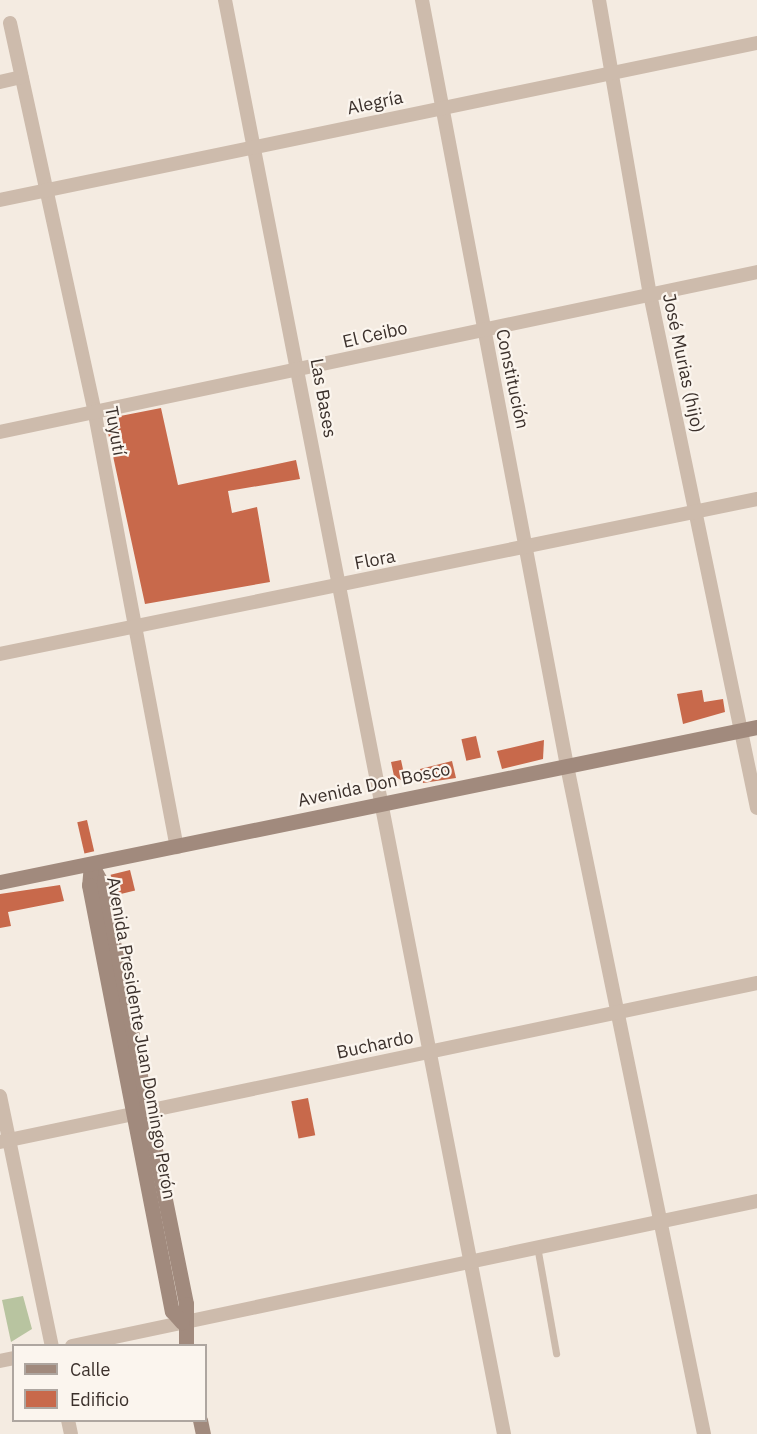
<!DOCTYPE html>
<html>
<head>
<meta charset="utf-8">
<style>
	body { margin:0 }
	#map { position:relative; width:757px; height:1434px; overflow:hidden; background:#f4ebe1; font-family:"IBM Plex Sans",sans-serif }
	div>[style] { position:absolute }
	.green>* { inset:0; background:#b8c4a0 }
	.building>* { inset:0; background:#c8694b; transform-origin:0 0 }
	.lane>* { height:7px; margin:-3.5px; padding:0 3.5px; transform-origin:3.5px; border-radius:3.5px; background:#cdbbac }
	.street>* { height:14px; margin:-7px; padding:0 7px; transform-origin:7px; border-radius:7px; background:#cdbbac }
	.secondary>* { height:15px; margin:-7.5px; padding:0 7.5px; transform-origin:7.5px; border-radius:7.5px; background:#a18a7d }
	span { translate:-50% -50%; white-space:nowrap; text-align:center; line-height:1.15; -webkit-text-stroke:4.5px #fbf5ee; paint-order:stroke }
	.street-label { font-size:18px; color:#3b302b }
	.legend { position:absolute; left:12px; top:1344px; width:195px; height:78px; box-sizing:border-box; background:#fbf5ee; border:2px solid #aea6a0; margin:0; padding:8px 10px; list-style:none; font-size:18px; color:#3b302b }
	.legend li { display:flex; align-items:center; gap:12px; height:30px }
	.legend b { width:30px; border:2px solid #aea6a0 }
</style>
</head>
<body>
<div id="map">
	<div class="green">
		<div style="clip-path:polygon(23px 1296px,32px 1329px,11px 1342px,2px 1300px)"></div>
	</div>
	<div class="building">
		<div style="clip-path:polygon(161px 408px,178px 485px,296px 460px,300px 479px,228px 491px,232px 513px,257px 507px,270px 582px,145px 604px,105px 419px)"></div>
		<div style="clip-path:polygon(702px 690px,704px 702px,723px 699px,725px 712px,683px 724px,677px 694px)"></div>
		<div style="left:476px;top:736px;width:22px;height:15px;rotate:77deg"></div>
		<div style="clip-path:polygon(544px 740px,543px 759px,502px 769px,497px 751px)"></div>
		<div style="clip-path:polygon(401px 760px,406px 783px,394px 776px,391px 762px)"></div>
		<div style="clip-path:polygon(452px 761px,456px 778px,423px 783px,420px 769px)"></div>
		<div style="left:87px;top:820px;width:32px;height:10px;rotate:77deg"></div>
		<div style="left:130px;top:870px;width:21px;height:20px;rotate:76deg"></div>
		<div style="clip-path:polygon(60px 885px,64px 901px,8px 912px,11px 926px,0 928px,0 894px)"></div>
		<div style="left:308px;top:1098px;width:38px;height:17px;rotate:79deg"></div>
	</div>
	<div class="lane">
		<div style="left:537px;top:1246px;width:109px;rotate:79.9deg"></div>
	</div>
	<div class="street">
		<div style="left:225px;top:0;width:1461px;rotate:78.99deg"></div>
		<div style="left:422px;top:0;width:780px;rotate:79.28deg"></div>
		<div style="left:567px;top:766px;width:682px;rotate:78.41deg"></div>
		<div style="left:599px;top:0;width:298px;rotate:80.2deg"></div>
		<div style="left:650px;top:294px;width:525px;rotate:78.24deg"></div>
		<div style="left:10px;top:23px;width:395px;rotate:77.7deg"></div>
		<div style="left:94px;top:409px;width:446px;rotate:79.3deg"></div>
		<div style="left:0;top:82px;width:22px;rotate:-13deg"></div>
		<div style="left:0;top:200px;width:773px;rotate:-11.72deg"></div>
		<div style="left:0;top:432px;width:774px;rotate:-11.93deg"></div>
		<div style="left:0;top:654px;width:773px;rotate:-11.57deg"></div>
		<div style="left:0;top:1096px;width:255px;rotate:78.3deg"></div>
		<div style="left:0;top:1142px;width:774px;rotate:-11.86deg"></div>
		<div style="left:72px;top:1346px;width:700px;rotate:-11.95deg"></div>
		<div style="left:0;top:1361px;width:14px;rotate:-12deg"></div>
		<div style="left:68px;top:1420px;width:14px;rotate:78deg"></div>
	</div>
	<div class="secondary">
		<div style="left:91px;top:864px;width:21px;rotate:61deg"></div>
		<div style="left:101px;top:882px;width:430px;rotate:78.6deg"></div>
		<div style="left:186px;top:1304px;width:42px;rotate:90deg"></div>
		<div style="left:91px;top:864px;width:21px;rotate:95deg"></div>
		<div style="left:89px;top:885px;width:434px;rotate:79deg"></div>
		<div style="left:172px;top:1311px;width:15px;rotate:48deg"></div>
		<div style="left:0;top:882px;width:773px;rotate:-11.57deg"></div>
		<div style="left:200px;top:1420px;width:14px;rotate:78deg"></div>
	</div>
	<div class="street-label">
		<span style="left:375px;top:103px;rotate:-12deg">Alegría</span>
		<span style="left:375px;top:335px;rotate:-13deg">El Ceibo</span>
		<span style="left:683px;top:363px;rotate:78deg">José Murias (hijo)</span>
		<span style="left:512px;top:379px;rotate:78deg">Constitución</span>
		<span style="left:323px;top:398px;rotate:80deg">Las Bases</span>
		<span style="left:115px;top:431px;rotate:80deg">Tuyutí</span>
		<span style="left:375px;top:560px;rotate:-11deg">Flora</span>
		<span style="left:374px;top:785px;rotate:-12deg">Avenida Don Bosco</span>
		<span style="left:141px;top:1038px;rotate:80deg">Avenida Presidente Juan Domingo Perón</span>
		<span style="left:375px;top:1045px;rotate:-12deg">Buchardo</span>
	</div>
	<ul class="legend">
	<li><b style="height:8px;background:#a18a7d"></b>Calle</li>
	<li><b style="height:16px;background:#c8694b"></b>Edificio</li>
	</ul>
</div>
</body>
</html>
